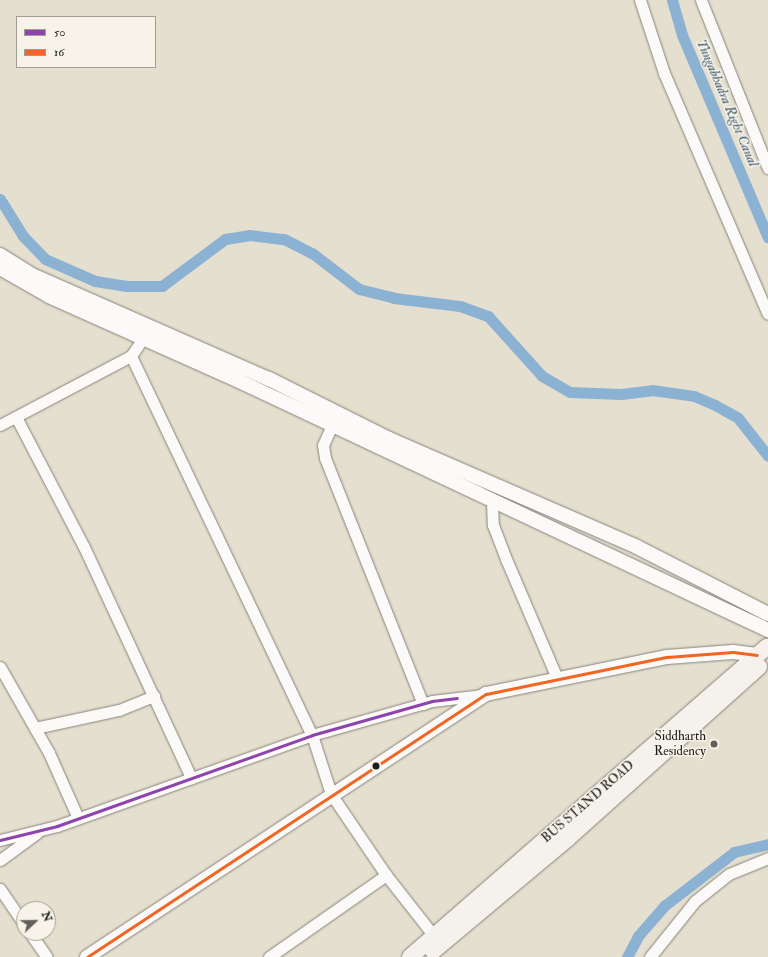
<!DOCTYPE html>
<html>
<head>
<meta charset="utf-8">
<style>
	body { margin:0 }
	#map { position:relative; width:768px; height:957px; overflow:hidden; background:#e5dfcf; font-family:"IM FELL Double Pica",serif }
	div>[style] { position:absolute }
	.canal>* { height:11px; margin:-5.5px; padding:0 5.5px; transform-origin:5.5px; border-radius:5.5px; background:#8cb2d3 }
	.roads { filter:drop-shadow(0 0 1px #87847c) drop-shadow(0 0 1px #87847c) }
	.minor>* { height:11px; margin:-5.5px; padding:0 5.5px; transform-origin:5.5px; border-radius:5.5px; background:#fbfaf8 }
	.tertiary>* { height:14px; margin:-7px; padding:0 7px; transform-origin:7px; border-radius:7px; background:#fbfaf8 }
	.secondary>* { height:16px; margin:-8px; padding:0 8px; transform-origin:8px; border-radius:8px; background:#f5f2ed }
	.bus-1>* { height:3px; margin:-1.5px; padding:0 1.5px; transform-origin:1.5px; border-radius:1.5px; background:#8e44ad }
	.bus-2>* { height:3px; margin:-1.5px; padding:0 1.5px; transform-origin:1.5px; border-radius:1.5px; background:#f26522 }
	.dots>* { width:11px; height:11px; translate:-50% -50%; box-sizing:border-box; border:2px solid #f7f3e8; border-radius:50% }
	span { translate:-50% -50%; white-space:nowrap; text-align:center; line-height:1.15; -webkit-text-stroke:3px #f7f3e8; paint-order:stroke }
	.poi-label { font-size:13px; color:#1c1c1c }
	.right { translate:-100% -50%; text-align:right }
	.street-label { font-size:13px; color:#1c1c1c }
	.water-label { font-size:14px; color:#3d576f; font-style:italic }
	.legend { position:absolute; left:16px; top:16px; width:140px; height:52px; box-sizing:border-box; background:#f7f3e8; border:1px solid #9f9d96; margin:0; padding:5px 7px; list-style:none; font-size:12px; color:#1c1c1c }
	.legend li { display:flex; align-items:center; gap:8px; height:20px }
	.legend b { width:20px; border:1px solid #9f9d96 }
	.north { position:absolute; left:16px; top:901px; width:40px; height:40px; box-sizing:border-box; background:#f7f3e8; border:1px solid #9f9d96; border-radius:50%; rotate:68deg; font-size:11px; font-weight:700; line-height:16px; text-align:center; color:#1c1c1c }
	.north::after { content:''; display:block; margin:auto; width:14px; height:18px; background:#62605b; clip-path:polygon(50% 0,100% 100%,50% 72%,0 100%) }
</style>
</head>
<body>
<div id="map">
	<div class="canal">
		<div style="left:672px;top:0;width:36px;rotate:74deg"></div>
		<div style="left:682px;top:35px;width:220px;rotate:67deg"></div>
		<div style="left:0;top:199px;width:44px;rotate:58.1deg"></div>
		<div style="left:23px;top:236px;width:32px;rotate:46deg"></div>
		<div style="left:45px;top:259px;width:55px;rotate:23.7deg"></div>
		<div style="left:95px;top:281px;width:32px;rotate:9deg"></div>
		<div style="left:127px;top:286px;width:35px"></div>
		<div style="left:162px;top:286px;width:79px;rotate:-36.7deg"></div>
		<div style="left:225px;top:239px;width:24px;rotate:-9deg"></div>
		<div style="left:249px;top:235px;width:35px;rotate:7deg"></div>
		<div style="left:284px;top:239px;width:31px;rotate:27deg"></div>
		<div style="left:312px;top:253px;width:59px;rotate:37.5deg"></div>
		<div style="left:359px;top:289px;width:36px;rotate:14deg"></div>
		<div style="left:394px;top:298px;width:66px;rotate:6.9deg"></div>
		<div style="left:460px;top:306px;width:30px;rotate:20deg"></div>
		<div style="left:488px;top:316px;width:81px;rotate:48deg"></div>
		<div style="left:542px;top:376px;width:32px;rotate:30deg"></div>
		<div style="left:570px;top:392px;width:51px;rotate:2.2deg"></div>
		<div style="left:621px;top:394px;width:31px;rotate:-7deg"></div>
		<div style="left:652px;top:390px;width:42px;rotate:8.1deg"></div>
		<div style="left:694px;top:396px;width:23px;rotate:23deg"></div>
		<div style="left:715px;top:405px;width:26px;rotate:29deg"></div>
		<div style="left:738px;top:418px;width:48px;rotate:51.7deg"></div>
		<div style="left:627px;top:957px;width:24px;rotate:-62deg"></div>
		<div style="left:638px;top:936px;width:40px;rotate:-49deg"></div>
		<div style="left:664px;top:906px;width:88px;rotate:-37.6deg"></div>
		<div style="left:734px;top:852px;width:35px;rotate:-13deg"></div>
	</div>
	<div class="roads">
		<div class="minor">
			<div style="left:640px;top:0;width:77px;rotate:71.8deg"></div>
			<div style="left:664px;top:73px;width:262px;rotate:66.7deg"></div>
			<div style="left:701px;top:0;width:181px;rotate:68.3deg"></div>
			<div style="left:131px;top:356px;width:420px;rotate:64.5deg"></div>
			<div style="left:312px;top:735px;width:62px;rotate:72.1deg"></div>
			<div style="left:331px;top:794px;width:98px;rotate:55.8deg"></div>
			<div style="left:386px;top:875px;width:84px;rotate:51.8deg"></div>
			<div style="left:16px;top:417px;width:147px;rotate:62.4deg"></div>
			<div style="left:84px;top:547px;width:255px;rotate:65.1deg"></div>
			<div style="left:0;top:425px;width:148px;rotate:-27.8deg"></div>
			<div style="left:131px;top:356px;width:22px;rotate:-56deg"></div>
			<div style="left:332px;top:425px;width:22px;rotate:114deg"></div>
			<div style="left:323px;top:445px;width:13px;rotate:81deg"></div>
			<div style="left:325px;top:458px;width:265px;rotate:68.3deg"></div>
			<div style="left:492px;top:501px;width:24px;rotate:88deg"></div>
			<div style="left:493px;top:525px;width:36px;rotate:69deg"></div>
			<div style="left:506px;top:559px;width:129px;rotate:66.8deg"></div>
			<div style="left:0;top:667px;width:99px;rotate:60.3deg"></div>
			<div style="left:49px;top:753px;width:71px;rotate:66deg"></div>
			<div style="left:35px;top:728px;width:86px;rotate:-12.1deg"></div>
			<div style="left:119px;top:710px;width:38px;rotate:-22deg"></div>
			<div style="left:0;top:840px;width:59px;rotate:-13.8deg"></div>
			<div style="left:57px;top:826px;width:271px;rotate:-19.6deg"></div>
			<div style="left:312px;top:735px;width:125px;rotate:-15.8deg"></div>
			<div style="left:432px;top:701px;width:51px;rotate:-6.7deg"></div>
			<div style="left:0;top:860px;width:46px;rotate:-36.1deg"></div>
			<div style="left:0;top:889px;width:42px;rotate:55.6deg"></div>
			<div style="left:30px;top:933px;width:29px;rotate:55deg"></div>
			<div style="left:269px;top:957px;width:143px;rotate:-35deg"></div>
			<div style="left:650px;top:957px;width:72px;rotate:-51.2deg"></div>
			<div style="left:695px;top:901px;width:43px;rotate:-38.5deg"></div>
			<div style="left:729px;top:874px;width:42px;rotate:-22.3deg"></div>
		</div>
		<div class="tertiary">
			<div style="left:0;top:255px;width:40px;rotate:32deg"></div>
			<div style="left:34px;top:276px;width:257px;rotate:23.7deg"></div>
			<div style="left:269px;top:379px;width:134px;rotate:26.6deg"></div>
			<div style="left:389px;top:439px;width:270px;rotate:23.5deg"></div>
			<div style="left:637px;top:547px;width:147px;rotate:27.1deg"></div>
			<div style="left:0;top:268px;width:56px;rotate:29.7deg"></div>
			<div style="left:49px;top:296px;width:208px;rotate:24.1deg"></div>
			<div style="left:239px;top:381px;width:585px;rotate:25.21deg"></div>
			<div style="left:87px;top:957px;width:478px;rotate:-33.4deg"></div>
			<div style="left:486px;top:694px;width:185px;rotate:-11.6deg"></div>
			<div style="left:667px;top:657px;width:66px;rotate:-4.3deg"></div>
			<div style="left:733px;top:652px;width:24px;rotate:7deg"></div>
		</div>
		<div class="secondary">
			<div style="left:433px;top:951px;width:175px;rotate:-39.9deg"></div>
			<div style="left:567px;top:839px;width:258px;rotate:-41.9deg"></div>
			<div style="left:410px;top:957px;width:473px;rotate:-41deg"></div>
		</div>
	</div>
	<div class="bus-1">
		<div style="left:0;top:840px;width:59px;rotate:-13.8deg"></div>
		<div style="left:57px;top:826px;width:271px;rotate:-19.6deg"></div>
		<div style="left:312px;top:735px;width:125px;rotate:-15.8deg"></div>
		<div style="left:432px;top:701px;width:25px;rotate:-7deg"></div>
	</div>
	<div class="bus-2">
		<div style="left:87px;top:957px;width:478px;rotate:-33.4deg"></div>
		<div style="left:486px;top:694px;width:185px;rotate:-11.6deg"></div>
		<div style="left:667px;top:657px;width:66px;rotate:-4.3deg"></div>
		<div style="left:733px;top:652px;width:24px;rotate:7deg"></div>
	</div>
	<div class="dots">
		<div style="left:714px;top:744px;background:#62605b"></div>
		<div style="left:376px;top:766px;background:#1c1c1c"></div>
	</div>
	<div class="poi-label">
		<span class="right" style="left:706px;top:744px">Siddharth<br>Residency</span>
	</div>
	<div class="street-label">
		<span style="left:588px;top:802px;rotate:-41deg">BUS STAND ROAD</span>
	</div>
	<div class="water-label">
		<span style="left:727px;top:103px;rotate:67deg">Tungabhadra Right Canal</span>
	</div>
	<ul class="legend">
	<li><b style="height:5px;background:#8e44ad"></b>50</li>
	<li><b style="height:5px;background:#f26522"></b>16</li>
	</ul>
	<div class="north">N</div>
</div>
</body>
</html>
